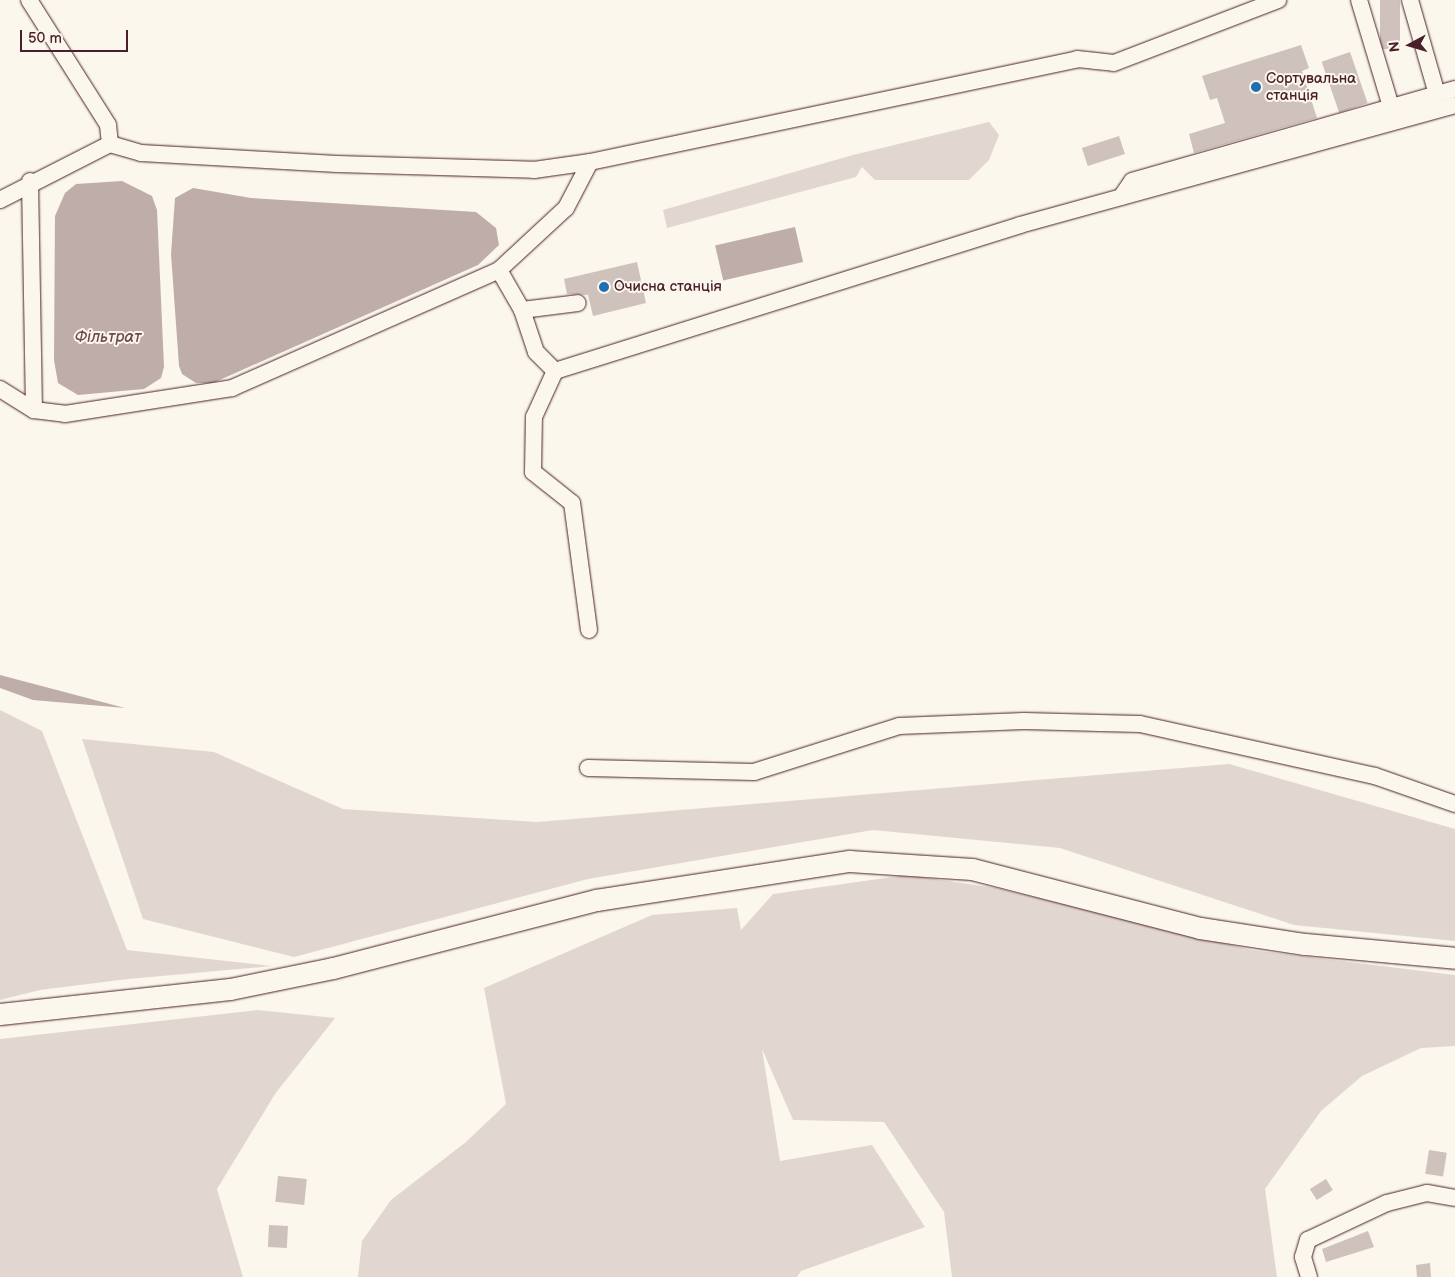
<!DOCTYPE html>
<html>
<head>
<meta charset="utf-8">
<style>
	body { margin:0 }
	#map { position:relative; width:1455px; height:1277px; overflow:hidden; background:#fbf7ec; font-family:"Balsamiq Sans",sans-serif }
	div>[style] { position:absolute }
	.green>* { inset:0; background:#e2d7d0 }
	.water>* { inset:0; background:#bfadaa; transform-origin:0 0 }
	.building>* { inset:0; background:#cfc2bc; transform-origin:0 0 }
	.roads { filter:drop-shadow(0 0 1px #4a1f2b) drop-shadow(0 0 1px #4a1f2b) }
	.minor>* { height:16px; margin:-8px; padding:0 8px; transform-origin:8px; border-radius:8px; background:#fbf7ec }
	.major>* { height:21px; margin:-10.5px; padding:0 10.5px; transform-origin:10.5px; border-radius:10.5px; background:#fbf7ec }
	.dots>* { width:14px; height:14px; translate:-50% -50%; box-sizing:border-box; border:2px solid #fbf7ec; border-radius:50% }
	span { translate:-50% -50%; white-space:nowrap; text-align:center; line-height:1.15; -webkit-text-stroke:4px #fbf7ec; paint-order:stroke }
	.poi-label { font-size:15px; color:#4a1f2b }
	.left { translate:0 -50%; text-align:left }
	.water-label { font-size:16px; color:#6d4a51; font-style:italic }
	.north { position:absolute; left:1385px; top:20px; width:50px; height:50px; -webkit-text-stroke:4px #fbf7ec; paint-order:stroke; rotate:264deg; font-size:14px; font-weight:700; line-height:20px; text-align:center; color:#4a1f2b }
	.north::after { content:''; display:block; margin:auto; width:18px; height:22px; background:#4a1f2b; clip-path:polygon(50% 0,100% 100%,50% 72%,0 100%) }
	.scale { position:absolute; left:20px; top:30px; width:108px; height:22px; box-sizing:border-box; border:2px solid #4a1f2b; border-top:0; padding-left:6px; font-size:15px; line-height:18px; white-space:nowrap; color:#4a1f2b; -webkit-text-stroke:4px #fbf7ec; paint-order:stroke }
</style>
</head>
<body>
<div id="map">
	<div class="green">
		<div style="clip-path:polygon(989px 122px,999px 135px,989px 160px,969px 180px,875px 180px,862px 167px,856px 177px,667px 228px,663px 210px,853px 155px)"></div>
		<div style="clip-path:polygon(0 710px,42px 731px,127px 950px,272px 966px,128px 979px,40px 990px,0 1000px)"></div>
		<div style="clip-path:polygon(82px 739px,214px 752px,343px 809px,537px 822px,1229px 764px,1455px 829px,1455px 941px,1294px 925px,1060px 848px,873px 830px,588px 879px,294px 957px,143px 919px)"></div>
		<div style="clip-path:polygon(906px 875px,996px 888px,1252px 950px,1455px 975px,1455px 1046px,1421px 1048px,1362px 1076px,1321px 1111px,1265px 1189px,1277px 1277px,952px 1277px,944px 1212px,884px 1122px,793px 1120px,762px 1049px,780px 1161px,872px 1145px,925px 1227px,801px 1271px,797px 1277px,358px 1277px,362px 1241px,391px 1200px,466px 1142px,506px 1104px,484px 988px,652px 915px,737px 908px,741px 930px,773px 894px)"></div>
		<div style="clip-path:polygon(258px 1010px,335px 1018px,275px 1094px,217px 1189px,243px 1277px,0 1277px,0 1039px)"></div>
	</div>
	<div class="water">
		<div style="clip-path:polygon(122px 181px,152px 196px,157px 210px,164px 367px,161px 378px,144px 389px,78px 395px,58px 383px,54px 360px,55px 216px,65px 193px,76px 184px)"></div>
		<div style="clip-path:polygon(193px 188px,251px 198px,476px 212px,496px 228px,499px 245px,478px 265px,213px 383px,196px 383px,182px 374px,179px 366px,171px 254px,175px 198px)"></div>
		<div style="left:795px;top:227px;width:36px;height:82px;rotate:77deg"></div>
		<div style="clip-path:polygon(0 675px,125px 708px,33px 700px,0 688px)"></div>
	</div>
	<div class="building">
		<div style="left:1380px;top:0;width:20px;height:49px"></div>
		<div style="clip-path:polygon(1301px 45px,1309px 68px,1302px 71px,1317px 118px,1194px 153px,1189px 134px,1225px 123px,1217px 98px,1210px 100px,1202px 76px)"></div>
		<div style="left:1350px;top:52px;width:54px;height:30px;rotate:71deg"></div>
		<div style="left:1119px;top:136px;width:19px;height:39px;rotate:72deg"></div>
		<div style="clip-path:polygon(637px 262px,646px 303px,593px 316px,588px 295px,567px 294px,564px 279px)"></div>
		<div style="left:1429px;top:1150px;width:18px;height:24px;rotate:9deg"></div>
		<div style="left:278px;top:1176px;width:29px;height:26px;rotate:6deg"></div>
		<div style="left:1326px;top:1179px;width:13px;height:19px;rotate:58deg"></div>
		<div style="left:269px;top:1225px;width:19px;height:22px;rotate:3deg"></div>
		<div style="clip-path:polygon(1368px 1231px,1374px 1247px,1326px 1262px,1322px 1249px)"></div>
		<div style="clip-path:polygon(1430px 1263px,1431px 1277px,1417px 1277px,1416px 1265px)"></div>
	</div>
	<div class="roads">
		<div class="minor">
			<div style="left:29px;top:0;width:148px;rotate:57.7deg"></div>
			<div style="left:108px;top:125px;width:19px;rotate:84deg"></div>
			<div style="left:1359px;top:0;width:112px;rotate:73.3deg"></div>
			<div style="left:1410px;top:0;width:98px;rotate:74deg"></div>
			<div style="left:30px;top:181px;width:229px;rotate:89deg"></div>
			<div style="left:1121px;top:197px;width:19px;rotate:-55deg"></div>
			<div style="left:1132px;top:181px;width:336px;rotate:-15.9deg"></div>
			<div style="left:0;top:200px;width:123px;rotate:-27deg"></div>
			<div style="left:110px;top:144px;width:32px;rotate:16deg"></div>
			<div style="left:141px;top:153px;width:196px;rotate:3.2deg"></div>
			<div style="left:337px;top:164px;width:197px;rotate:1.7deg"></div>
			<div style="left:534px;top:170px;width:57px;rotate:-8.1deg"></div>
			<div style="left:590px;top:162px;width:498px;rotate:-11.9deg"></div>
			<div style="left:1077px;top:59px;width:37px;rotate:6deg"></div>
			<div style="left:1114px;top:63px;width:176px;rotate:-21deg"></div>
			<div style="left:499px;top:270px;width:46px;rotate:60.1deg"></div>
			<div style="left:522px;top:310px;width:44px;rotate:71.6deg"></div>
			<div style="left:536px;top:352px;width:27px;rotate:45deg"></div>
			<div style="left:522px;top:310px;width:56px;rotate:-7.1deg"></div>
			<div style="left:0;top:389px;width:40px;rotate:32deg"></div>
			<div style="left:34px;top:410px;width:31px;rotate:7deg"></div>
			<div style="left:65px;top:414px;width:169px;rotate:-8.8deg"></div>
			<div style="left:232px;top:388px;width:292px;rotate:-23.8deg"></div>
			<div style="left:499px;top:270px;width:91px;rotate:-42.8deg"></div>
			<div style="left:566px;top:208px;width:52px;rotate:-62.4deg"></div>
			<div style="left:589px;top:630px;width:128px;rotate:-97.6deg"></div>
			<div style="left:572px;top:503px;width:50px;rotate:-141.5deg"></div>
			<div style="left:533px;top:472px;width:55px;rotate:-89deg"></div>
			<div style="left:534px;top:417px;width:51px;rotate:-65.5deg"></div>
			<div style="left:555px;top:371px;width:487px;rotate:-17.4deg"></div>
			<div style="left:1020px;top:225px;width:451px;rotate:-15.4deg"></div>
			<div style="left:588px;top:768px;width:166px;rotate:1.4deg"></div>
			<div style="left:754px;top:772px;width:152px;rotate:-17.6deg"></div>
			<div style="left:899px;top:726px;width:125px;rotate:-2.3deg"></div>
			<div style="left:1024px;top:721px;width:116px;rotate:1.5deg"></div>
			<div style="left:1140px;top:724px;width:241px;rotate:12.5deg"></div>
			<div style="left:1375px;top:776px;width:85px;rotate:19.3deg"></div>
			<div style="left:1309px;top:1277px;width:21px;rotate:-107deg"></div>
			<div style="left:1303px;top:1257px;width:18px;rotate:-74deg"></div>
			<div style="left:1308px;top:1240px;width:87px;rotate:-25.1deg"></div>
			<div style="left:1387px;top:1203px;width:41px;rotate:-14deg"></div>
			<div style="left:1427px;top:1193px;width:28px;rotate:10deg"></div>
		</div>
		<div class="major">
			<div style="left:0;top:1014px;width:231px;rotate:-6.2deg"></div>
			<div style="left:230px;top:989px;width:105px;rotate:-11.5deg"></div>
			<div style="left:333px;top:968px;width:272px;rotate:-14.5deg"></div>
			<div style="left:596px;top:900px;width:256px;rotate:-8.8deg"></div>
			<div style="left:849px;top:861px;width:123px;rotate:3.7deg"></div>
			<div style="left:972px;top:869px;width:236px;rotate:14.5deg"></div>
			<div style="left:1200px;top:928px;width:106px;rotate:8.7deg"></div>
			<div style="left:1305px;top:944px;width:151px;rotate:5.3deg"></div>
		</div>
	</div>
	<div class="dots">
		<div style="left:1256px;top:87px;background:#1f6fb2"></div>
		<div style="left:604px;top:287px;background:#1f6fb2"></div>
	</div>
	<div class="poi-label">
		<span class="left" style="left:1266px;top:87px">Сортувальна<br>станція</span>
		<span class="left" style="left:614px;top:287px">Очисна станція</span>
	</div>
	<div class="water-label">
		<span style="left:108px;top:338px">Фільтрат</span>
	</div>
	<div class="north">N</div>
	<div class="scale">50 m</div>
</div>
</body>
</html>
